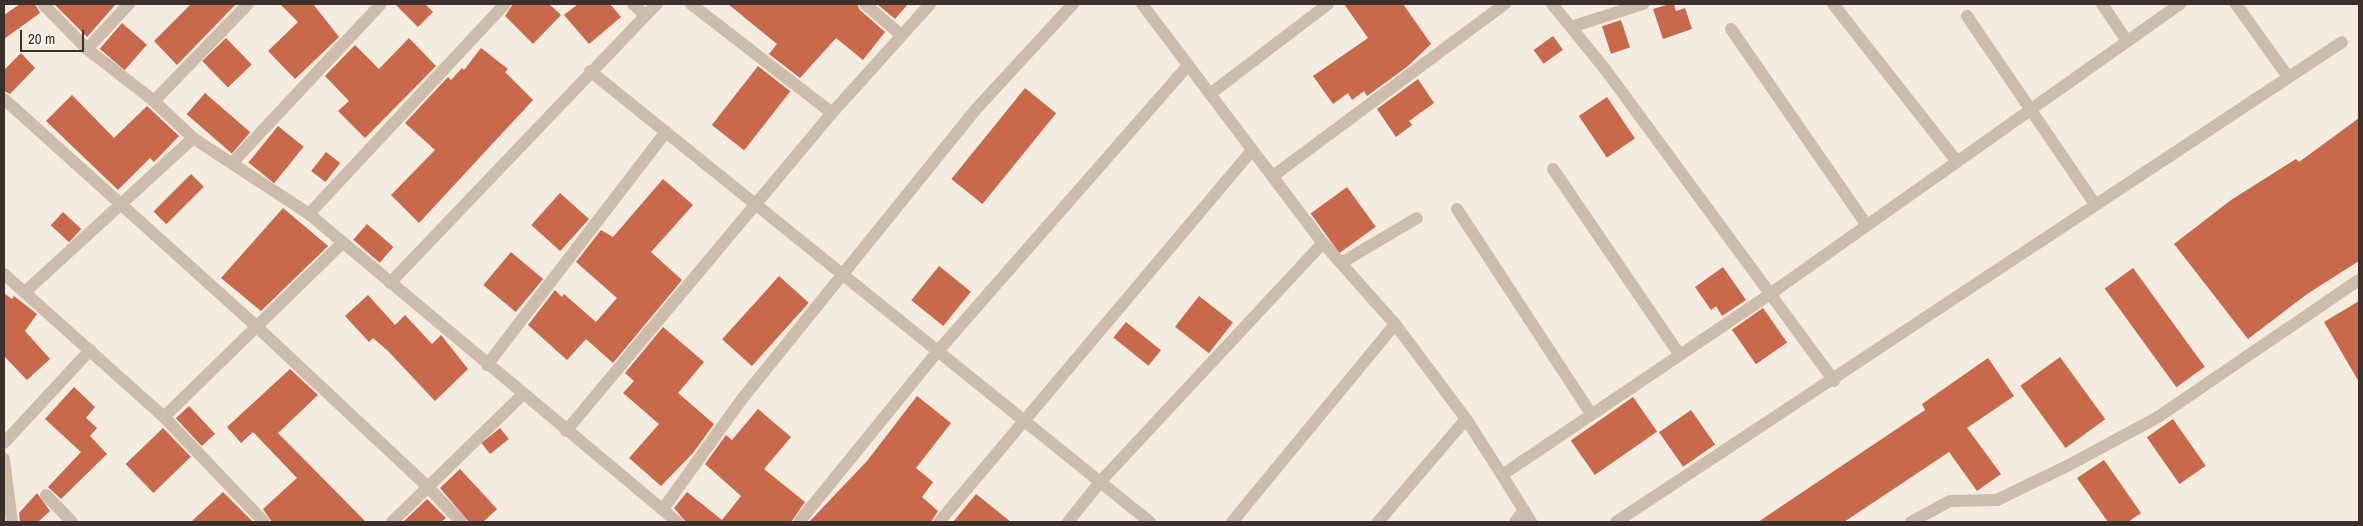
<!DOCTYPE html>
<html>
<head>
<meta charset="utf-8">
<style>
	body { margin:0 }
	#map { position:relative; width:2363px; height:526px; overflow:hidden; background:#f4ebe1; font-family:"Archivo Narrow",sans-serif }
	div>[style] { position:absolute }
	.building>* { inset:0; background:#c8694b; transform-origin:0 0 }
	.lane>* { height:12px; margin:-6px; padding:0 6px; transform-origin:6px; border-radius:6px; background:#cdbbac }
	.street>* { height:12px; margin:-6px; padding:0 6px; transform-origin:6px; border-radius:6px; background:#cdbbac }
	span { translate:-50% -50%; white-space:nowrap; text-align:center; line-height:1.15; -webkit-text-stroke:5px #fbf5ee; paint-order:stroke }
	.frame { position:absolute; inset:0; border:5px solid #3b302b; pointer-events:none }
	.scale { position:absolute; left:20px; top:30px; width:64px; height:22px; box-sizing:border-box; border:2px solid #3b302b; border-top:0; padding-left:6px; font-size:15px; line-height:18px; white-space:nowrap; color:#3b302b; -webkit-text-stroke:4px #fbf5ee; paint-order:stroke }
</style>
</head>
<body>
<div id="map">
	<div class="building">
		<div style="clip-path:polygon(20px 4px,35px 4px,40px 13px,4px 39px,4px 15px)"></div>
		<div style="clip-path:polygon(54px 4px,116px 4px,87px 37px)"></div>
		<div style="clip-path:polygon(191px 4px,236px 4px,177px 65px,154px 41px)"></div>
		<div style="clip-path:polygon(280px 4px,313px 4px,339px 37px,295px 79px,268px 51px,298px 22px)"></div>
		<div style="clip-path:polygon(395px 4px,425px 4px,433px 12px,418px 27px)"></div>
		<div style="clip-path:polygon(513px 4px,549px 4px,561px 15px,533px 44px,505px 16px)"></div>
		<div style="clip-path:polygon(578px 4px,610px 4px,621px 17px,589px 44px,564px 15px)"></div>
		<div style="clip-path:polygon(728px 4px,857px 4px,860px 10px,885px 32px,863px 60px,836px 38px,800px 78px,769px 54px,777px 44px)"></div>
		<div style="clip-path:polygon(877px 4px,908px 4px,895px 19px)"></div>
		<div style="clip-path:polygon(1344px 4px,1403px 4px,1431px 44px,1408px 66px,1367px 96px,1364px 91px,1352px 100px,1348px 93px,1333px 104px,1313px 76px,1368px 38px)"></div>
		<div style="clip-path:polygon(1670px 4px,1674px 4px,1676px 11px,1685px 8px,1692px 29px,1663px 39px,1653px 9px)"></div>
		<div style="left:1621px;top:20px;width:29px;height:20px;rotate:72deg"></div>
		<div style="left:122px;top:23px;width:33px;height:34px;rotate:41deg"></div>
		<div style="left:1553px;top:36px;width:17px;height:24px;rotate:54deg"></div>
		<div style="left:226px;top:38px;width:37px;height:33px;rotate:46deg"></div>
		<div style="clip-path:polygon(409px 38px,436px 66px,365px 138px,338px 111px,349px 101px,325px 76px,355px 45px,379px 69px)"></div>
		<div style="clip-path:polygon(481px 48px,508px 69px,505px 72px,533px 100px,419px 223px,391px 195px,435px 150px,405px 123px,448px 77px,451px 80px,462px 68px,464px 70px)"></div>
		<div style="clip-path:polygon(21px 53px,35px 68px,10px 94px,4px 91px,4px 70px)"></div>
		<div style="left:758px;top:66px;width:41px;height:75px;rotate:38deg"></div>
		<div style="clip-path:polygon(1418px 79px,1434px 103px,1409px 121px,1412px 125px,1396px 137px,1377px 109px)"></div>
		<div style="left:1025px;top:88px;width:40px;height:117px;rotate:39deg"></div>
		<div style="left:205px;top:93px;width:60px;height:28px;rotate:41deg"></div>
		<div style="clip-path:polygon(72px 95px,114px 138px,147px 106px,179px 136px,154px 162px,150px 158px,118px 190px,46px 121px)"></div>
		<div style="left:1607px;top:97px;width:50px;height:34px;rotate:56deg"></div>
		<div style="clip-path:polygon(2359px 118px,2359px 261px,2307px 294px,2248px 339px,2174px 244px,2231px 200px,2296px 159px,2299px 162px)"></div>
		<div style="left:278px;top:126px;width:33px;height:47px;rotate:39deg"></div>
		<div style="left:326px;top:152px;width:18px;height:24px;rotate:38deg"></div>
		<div style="left:191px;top:174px;width:18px;height:53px;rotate:45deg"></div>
		<div style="clip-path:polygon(663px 179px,693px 205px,651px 252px,682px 280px,613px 363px,586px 339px,567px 360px,528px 325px,555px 290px,562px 297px,564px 294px,596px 322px,617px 298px,576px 262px,601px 230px,613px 237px)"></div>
		<div style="left:1347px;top:187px;width:49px;height:45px;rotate:54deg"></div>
		<div style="left:560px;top:193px;width:39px;height:43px;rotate:42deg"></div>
		<div style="clip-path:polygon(283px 208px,328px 246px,261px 311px,221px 278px)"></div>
		<div style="left:63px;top:212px;width:25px;height:18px;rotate:43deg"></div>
		<div style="left:367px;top:224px;width:35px;height:21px;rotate:41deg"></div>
		<div style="left:511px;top:252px;width:42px;height:43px;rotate:40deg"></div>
		<div style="left:939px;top:266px;width:41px;height:44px;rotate:39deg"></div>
		<div style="clip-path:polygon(1723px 267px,1746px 300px,1722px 316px,1716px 306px,1711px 310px,1695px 287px)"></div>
		<div style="left:2133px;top:268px;width:122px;height:35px;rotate:54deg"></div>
		<div style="left:779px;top:276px;width:40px;height:85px;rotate:42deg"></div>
		<div style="clip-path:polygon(4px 293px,12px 299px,14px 296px,37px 314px,25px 331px,50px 359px,27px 380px,4px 356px)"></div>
		<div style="clip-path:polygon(368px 295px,395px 325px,405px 315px,432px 344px,441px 335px,468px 369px,435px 401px,388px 351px,373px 338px,369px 342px,345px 316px)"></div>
		<div style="left:1199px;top:296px;width:43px;height:39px;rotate:38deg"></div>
		<div style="clip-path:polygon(2359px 301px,2359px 382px,2324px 322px)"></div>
		<div style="left:1763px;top:308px;width:42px;height:38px;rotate:55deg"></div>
		<div style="left:1126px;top:322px;width:45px;height:20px;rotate:39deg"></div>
		<div style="clip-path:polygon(663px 327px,704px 362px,678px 393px,714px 424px,693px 453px,661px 486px,629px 458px,659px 424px,623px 393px,634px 381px,625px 373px)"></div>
		<div style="left:2060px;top:357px;width:77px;height:49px;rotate:54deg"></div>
		<div style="clip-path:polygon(1988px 358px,2014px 396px,1967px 428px,2001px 474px,1977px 491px,1949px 452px,1844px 522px,1758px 522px,1925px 410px,1922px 404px)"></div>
		<div style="clip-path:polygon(290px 369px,318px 395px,278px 433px,366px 522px,272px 522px,263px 509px,297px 478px,253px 432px,241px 443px,227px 427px)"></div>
		<div style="clip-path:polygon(74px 387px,95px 407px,86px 418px,97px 428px,90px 436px,107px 454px,61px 499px,48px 487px,81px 452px,45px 419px)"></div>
		<div style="clip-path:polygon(917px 396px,951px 423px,916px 468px,933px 482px,922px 497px,938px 511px,931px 522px,809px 522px,867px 461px)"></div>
		<div style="left:1633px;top:397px;width:42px;height:76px;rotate:55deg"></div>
		<div style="left:189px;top:406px;width:38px;height:18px;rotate:47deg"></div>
		<div style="clip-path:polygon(758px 409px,791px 437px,764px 469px,805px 502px,791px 522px,686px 522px,674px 508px,687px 492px,722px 520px,741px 496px,705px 464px,726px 435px,732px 440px)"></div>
		<div style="left:1691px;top:410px;width:42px;height:39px;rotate:55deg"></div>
		<div style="left:2173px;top:419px;width:57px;height:32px;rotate:55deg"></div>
		<div style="left:163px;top:428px;width:40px;height:52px;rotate:46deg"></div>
		<div style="left:500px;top:428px;width:14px;height:24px;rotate:51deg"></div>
		<div style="clip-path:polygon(2104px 460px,2141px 513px,2128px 522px,2108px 522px,2077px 478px)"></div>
		<div style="clip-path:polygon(460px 469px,497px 509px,483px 522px,469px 522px,440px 488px)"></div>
		<div style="clip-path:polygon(223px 492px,253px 522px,191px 522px)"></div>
		<div style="clip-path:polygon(37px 493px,50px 511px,38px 522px,20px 522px,19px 513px)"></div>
		<div style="clip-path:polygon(976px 494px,1011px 522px,953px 522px)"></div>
		<div style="clip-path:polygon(427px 499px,446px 518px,441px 522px,403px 522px)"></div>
	</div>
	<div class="lane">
		<div style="left:1911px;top:522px;width:44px;rotate:-28.3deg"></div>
		<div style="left:1950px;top:501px;width:47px;rotate:-1.2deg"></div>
		<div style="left:1997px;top:500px;width:80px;rotate:-25.9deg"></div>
		<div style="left:2069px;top:465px;width:101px;rotate:-28.3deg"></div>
		<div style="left:2158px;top:417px;width:243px;rotate:-34.3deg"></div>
	</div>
	<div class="street">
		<div style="left:43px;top:4px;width:63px;rotate:45.6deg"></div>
		<div style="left:87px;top:49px;width:85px;rotate:37.8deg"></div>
		<div style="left:154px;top:101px;width:54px;rotate:43.5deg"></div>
		<div style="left:193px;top:138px;width:139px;rotate:33.2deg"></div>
		<div style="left:309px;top:214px;width:481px;rotate:39.9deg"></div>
		<div style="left:633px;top:4px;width:15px;rotate:42deg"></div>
		<div style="left:691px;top:4px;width:178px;rotate:37.7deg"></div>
		<div style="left:865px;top:4px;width:48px;rotate:40.7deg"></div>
		<div style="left:1142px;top:4px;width:300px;rotate:52.9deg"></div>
		<div style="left:1323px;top:243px;width:108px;rotate:48.4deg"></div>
		<div style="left:1395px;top:324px;width:119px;rotate:53.2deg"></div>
		<div style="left:1466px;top:419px;width:67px;rotate:57.3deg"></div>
		<div style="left:1552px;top:4px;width:84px;rotate:50.8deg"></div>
		<div style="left:1605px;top:69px;width:387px;rotate:53.7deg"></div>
		<div style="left:1833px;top:4px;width:197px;rotate:51.8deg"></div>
		<div style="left:2102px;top:4px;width:45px;rotate:56deg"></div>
		<div style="left:2236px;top:4px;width:90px;rotate:54.5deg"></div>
		<div style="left:1967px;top:16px;width:227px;rotate:55.8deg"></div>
		<div style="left:1571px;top:27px;width:76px;rotate:-17.7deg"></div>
		<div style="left:1731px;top:29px;width:237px;rotate:55.3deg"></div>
		<div style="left:87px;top:49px;width:62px;rotate:-47deg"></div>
		<div style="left:590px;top:71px;width:719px;rotate:38.85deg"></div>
		<div style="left:1210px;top:94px;width:148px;rotate:-37.3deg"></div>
		<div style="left:4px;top:99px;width:341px;rotate:42deg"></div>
		<div style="left:257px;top:327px;width:234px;rotate:43.1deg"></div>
		<div style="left:428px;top:487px;width:48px;rotate:46.7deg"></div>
		<div style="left:154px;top:101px;width:135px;rotate:-45.9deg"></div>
		<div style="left:233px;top:162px;width:216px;rotate:-46.9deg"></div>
		<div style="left:1553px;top:169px;width:224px;rotate:55.7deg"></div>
		<div style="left:1273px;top:176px;width:289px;rotate:-36.6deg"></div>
		<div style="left:1457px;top:209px;width:245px;rotate:56.8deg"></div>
		<div style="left:309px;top:214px;width:287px;rotate:-47deg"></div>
		<div style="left:1341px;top:263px;width:88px;rotate:-30.6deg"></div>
		<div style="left:4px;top:274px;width:215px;rotate:41.8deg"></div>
		<div style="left:164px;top:417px;width:145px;rotate:46.4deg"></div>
		<div style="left:390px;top:283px;width:386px;rotate:-46.3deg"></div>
		<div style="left:25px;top:292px;width:228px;rotate:-42.5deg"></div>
		<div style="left:487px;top:365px;width:294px;rotate:-52.5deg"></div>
		<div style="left:164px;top:417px;width:248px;rotate:-44.3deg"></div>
		<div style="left:566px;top:431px;width:415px;rotate:-50.1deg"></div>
		<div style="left:832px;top:113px;width:147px;rotate:-48deg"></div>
		<div style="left:4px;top:443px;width:127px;rotate:-47.2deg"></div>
		<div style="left:4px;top:459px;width:64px;rotate:82.8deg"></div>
		<div style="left:46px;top:495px;width:37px;rotate:46deg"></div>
		<div style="left:663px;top:509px;width:135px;rotate:-54.3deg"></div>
		<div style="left:742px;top:399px;width:374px;rotate:-51.1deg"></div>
		<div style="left:977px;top:108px;width:142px;rotate:-47.3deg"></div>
		<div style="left:392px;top:522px;width:182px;rotate:-44.3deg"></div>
		<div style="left:799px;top:522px;width:220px;rotate:-50.9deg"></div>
		<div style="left:938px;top:351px;width:380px;rotate:-48.8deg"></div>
		<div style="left:939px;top:522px;width:486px;rotate:-49.9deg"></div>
		<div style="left:1068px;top:522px;width:51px;rotate:-51.3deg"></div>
		<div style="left:1100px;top:482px;width:327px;rotate:-47deg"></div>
		<div style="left:1232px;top:522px;width:256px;rotate:-50.5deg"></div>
		<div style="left:1378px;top:522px;width:135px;rotate:-49.5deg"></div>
		<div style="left:1515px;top:522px;width:15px;rotate:-53deg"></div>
		<div style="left:1531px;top:522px;width:55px;rotate:-121.7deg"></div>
		<div style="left:1502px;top:475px;width:323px;rotate:-34deg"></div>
		<div style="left:1770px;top:294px;width:502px;rotate:-35.27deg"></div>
		<div style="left:1616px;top:522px;width:870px;rotate:-33.47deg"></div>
	</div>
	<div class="frame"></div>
	<div class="scale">20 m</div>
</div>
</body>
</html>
